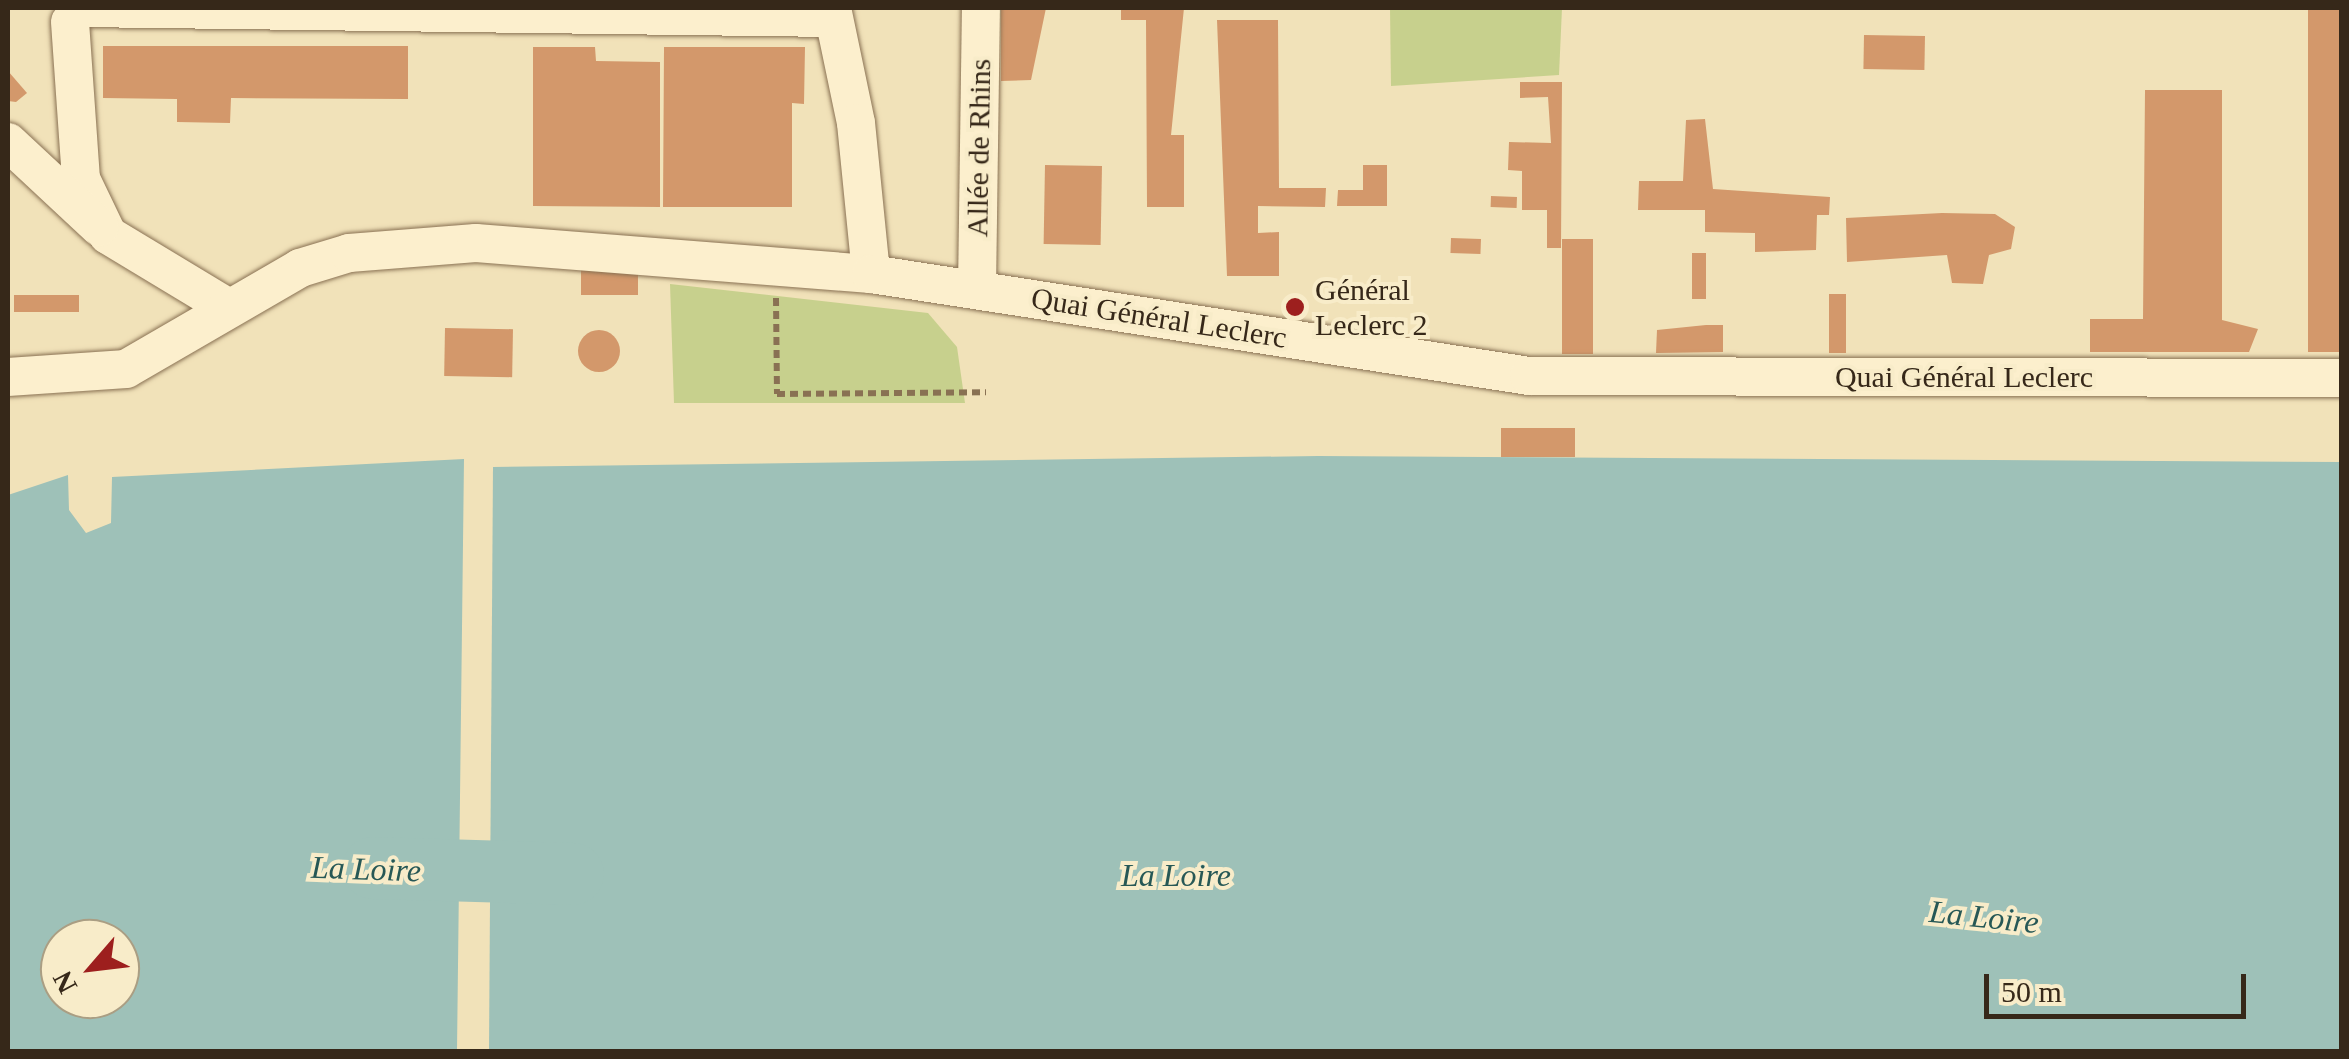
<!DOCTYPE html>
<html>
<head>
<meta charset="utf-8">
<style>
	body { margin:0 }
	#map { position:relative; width:2349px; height:1059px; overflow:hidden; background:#f1e2b9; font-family:"Times New Roman",serif }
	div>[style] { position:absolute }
	.green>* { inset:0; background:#c7d08d }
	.water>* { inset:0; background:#9ec1b8 }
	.river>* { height:62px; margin:-31px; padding:0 31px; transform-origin:31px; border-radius:31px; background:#9ec1b8 }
	.building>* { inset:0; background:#d3986b; transform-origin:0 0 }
	.round { border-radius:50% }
	.path>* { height:6px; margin-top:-3px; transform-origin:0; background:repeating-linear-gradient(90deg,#897153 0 8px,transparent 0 13px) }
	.roads { filter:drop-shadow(0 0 2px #897153) drop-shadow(0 0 2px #897153) }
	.minor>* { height:38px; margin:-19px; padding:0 19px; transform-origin:19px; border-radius:19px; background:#fcefcd }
	.dots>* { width:28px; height:28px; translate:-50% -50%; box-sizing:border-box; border:5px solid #f8ecc9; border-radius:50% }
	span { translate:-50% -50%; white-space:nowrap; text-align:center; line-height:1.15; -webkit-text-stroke:8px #f8ecc9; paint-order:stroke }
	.street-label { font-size:30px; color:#362819 }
	.poi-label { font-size:30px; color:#362819 }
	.left { translate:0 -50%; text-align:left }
	.water-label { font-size:32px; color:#275856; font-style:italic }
	.frame { position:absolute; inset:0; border:10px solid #362819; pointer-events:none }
	.north { position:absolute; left:40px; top:919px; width:100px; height:100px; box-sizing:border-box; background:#f8ecc9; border:2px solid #aa9e83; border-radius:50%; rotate:242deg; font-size:28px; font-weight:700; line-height:40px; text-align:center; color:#362819 }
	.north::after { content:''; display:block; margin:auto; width:35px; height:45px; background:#9d1f1e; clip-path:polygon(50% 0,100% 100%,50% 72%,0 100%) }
	.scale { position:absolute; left:1984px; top:974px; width:262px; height:45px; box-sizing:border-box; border:5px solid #362819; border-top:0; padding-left:12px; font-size:30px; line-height:35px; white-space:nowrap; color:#362819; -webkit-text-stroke:8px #f8ecc9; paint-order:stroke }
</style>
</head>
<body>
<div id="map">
	<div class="green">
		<div style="clip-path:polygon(1390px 8px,1562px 8px,1559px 75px,1391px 86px)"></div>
		<div style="clip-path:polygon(670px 284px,928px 313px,957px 347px,965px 403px,674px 403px)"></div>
	</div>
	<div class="water">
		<div style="clip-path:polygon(1318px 456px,2341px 462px,2341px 1051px,489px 1051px,493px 467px)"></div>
		<div style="clip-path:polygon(evenodd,464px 459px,457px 1051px,8px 1051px,8px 495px,68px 475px,69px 510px,86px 533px,111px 523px,112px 477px,464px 459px,60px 939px,120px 939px,120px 999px,60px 999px,60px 939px)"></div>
	</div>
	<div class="river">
		<div style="left:373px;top:868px;width:200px;rotate:1.7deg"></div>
	</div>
	<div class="building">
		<div style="clip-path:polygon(1001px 8px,1046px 8px,1031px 80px,1001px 81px)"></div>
		<div style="clip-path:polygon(1121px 8px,1184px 8px,1171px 135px,1184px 135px,1184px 207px,1147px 207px,1146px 20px,1121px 20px)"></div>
		<div style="left:2308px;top:8px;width:34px;height:344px"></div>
		<div style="clip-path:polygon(1217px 20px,1278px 20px,1279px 188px,1326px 188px,1325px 207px,1258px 206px,1258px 233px,1279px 232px,1279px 276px,1227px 276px)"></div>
		<div style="left:1864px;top:35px;width:61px;height:34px;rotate:1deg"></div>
		<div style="clip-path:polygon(103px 46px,408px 46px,408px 99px,231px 98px,230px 123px,177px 122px,177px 99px,103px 98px)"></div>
		<div style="clip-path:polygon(533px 47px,595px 47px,596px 61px,660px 62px,660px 207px,533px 206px)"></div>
		<div style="clip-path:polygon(664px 47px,805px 47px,804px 104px,792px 103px,792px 207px,663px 207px)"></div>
		<div style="clip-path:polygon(8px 71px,27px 93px,16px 102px,8px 101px)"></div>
		<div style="clip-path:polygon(1520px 82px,1562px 82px,1561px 248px,1547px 248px,1547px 210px,1522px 210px,1522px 171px,1508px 170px,1509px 142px,1551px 143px,1548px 97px,1520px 98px)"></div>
		<div style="clip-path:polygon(2145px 90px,2222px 90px,2222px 320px,2258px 329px,2249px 352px,2090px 352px,2090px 319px,2143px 319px)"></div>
		<div style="clip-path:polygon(1705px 119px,1713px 189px,1830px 197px,1829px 215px,1817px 215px,1816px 250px,1755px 252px,1755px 233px,1705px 232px,1705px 210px,1638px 210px,1639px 181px,1683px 181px,1686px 120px)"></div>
		<div style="left:1045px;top:165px;width:57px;height:79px;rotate:1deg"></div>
		<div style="clip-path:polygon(1363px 165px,1387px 165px,1387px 206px,1337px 206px,1338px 190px,1363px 190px)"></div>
		<div style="left:1491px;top:196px;width:26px;height:11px;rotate:2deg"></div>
		<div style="clip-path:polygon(1942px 213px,1995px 214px,2015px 227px,2011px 249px,1989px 255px,1983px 284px,1952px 283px,1947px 255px,1847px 262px,1846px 218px)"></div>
		<div style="left:1451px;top:238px;width:30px;height:15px;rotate:2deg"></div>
		<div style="left:1562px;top:239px;width:31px;height:115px"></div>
		<div style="left:1692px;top:253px;width:14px;height:46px"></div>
		<div style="left:581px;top:270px;width:57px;height:25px"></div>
		<div style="left:1829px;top:294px;width:17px;height:59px"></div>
		<div style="left:14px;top:295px;width:65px;height:17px"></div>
		<div style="clip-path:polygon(1706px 325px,1723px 325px,1723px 352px,1656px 353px,1657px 330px)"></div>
		<div style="left:445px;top:328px;width:68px;height:48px;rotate:1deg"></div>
		<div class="round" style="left:578px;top:330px;width:42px;height:42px"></div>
		<div style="left:1501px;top:428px;width:74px;height:29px"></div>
	</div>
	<div class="path">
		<div style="left:776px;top:298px;width:96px;rotate:89.4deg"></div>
		<div style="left:777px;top:394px;width:209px;rotate:-0.5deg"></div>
	</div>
	<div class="roads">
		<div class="minor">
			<div style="left:81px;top:8px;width:751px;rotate:0.76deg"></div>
			<div style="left:832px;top:8px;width:117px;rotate:78.2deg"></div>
			<div style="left:856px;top:123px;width:152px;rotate:84.3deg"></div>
			<div style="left:70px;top:22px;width:157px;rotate:86deg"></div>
			<div style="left:81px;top:179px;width:62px;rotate:64.3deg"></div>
			<div style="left:108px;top:235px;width:141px;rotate:31.1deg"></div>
			<div style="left:8px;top:142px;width:125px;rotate:43deg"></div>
			<div style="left:977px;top:289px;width:281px;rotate:-89.2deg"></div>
			<div style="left:8px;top:377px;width:118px;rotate:-3.9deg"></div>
			<div style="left:126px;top:369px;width:201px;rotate:-30.1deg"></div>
			<div style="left:300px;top:268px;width:51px;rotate:-17deg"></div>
			<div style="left:349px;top:253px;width:127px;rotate:-4.5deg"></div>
			<div style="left:476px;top:243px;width:396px;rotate:4.5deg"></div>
			<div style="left:871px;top:274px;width:666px;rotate:8.81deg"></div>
			<div style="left:1529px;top:376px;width:813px;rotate:0.14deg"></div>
		</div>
	</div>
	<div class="dots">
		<div style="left:1295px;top:307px;background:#9d1f1e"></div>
	</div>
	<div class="street-label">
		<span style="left:979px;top:148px;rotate:-89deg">Allée de Rhins</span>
		<span style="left:1159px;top:318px;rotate:9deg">Quai Général Leclerc</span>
		<span style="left:1964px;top:377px">Quai Général Leclerc</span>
	</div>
	<div class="poi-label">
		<span class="left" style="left:1315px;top:307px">Général<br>Leclerc 2</span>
	</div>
	<div class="water-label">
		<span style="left:366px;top:869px;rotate:2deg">La Loire</span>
		<span style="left:1176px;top:875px">La Loire</span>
		<span style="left:1984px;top:917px;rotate:6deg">La Loire</span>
	</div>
	<div class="frame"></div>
	<div class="north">N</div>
	<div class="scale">50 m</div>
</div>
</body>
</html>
